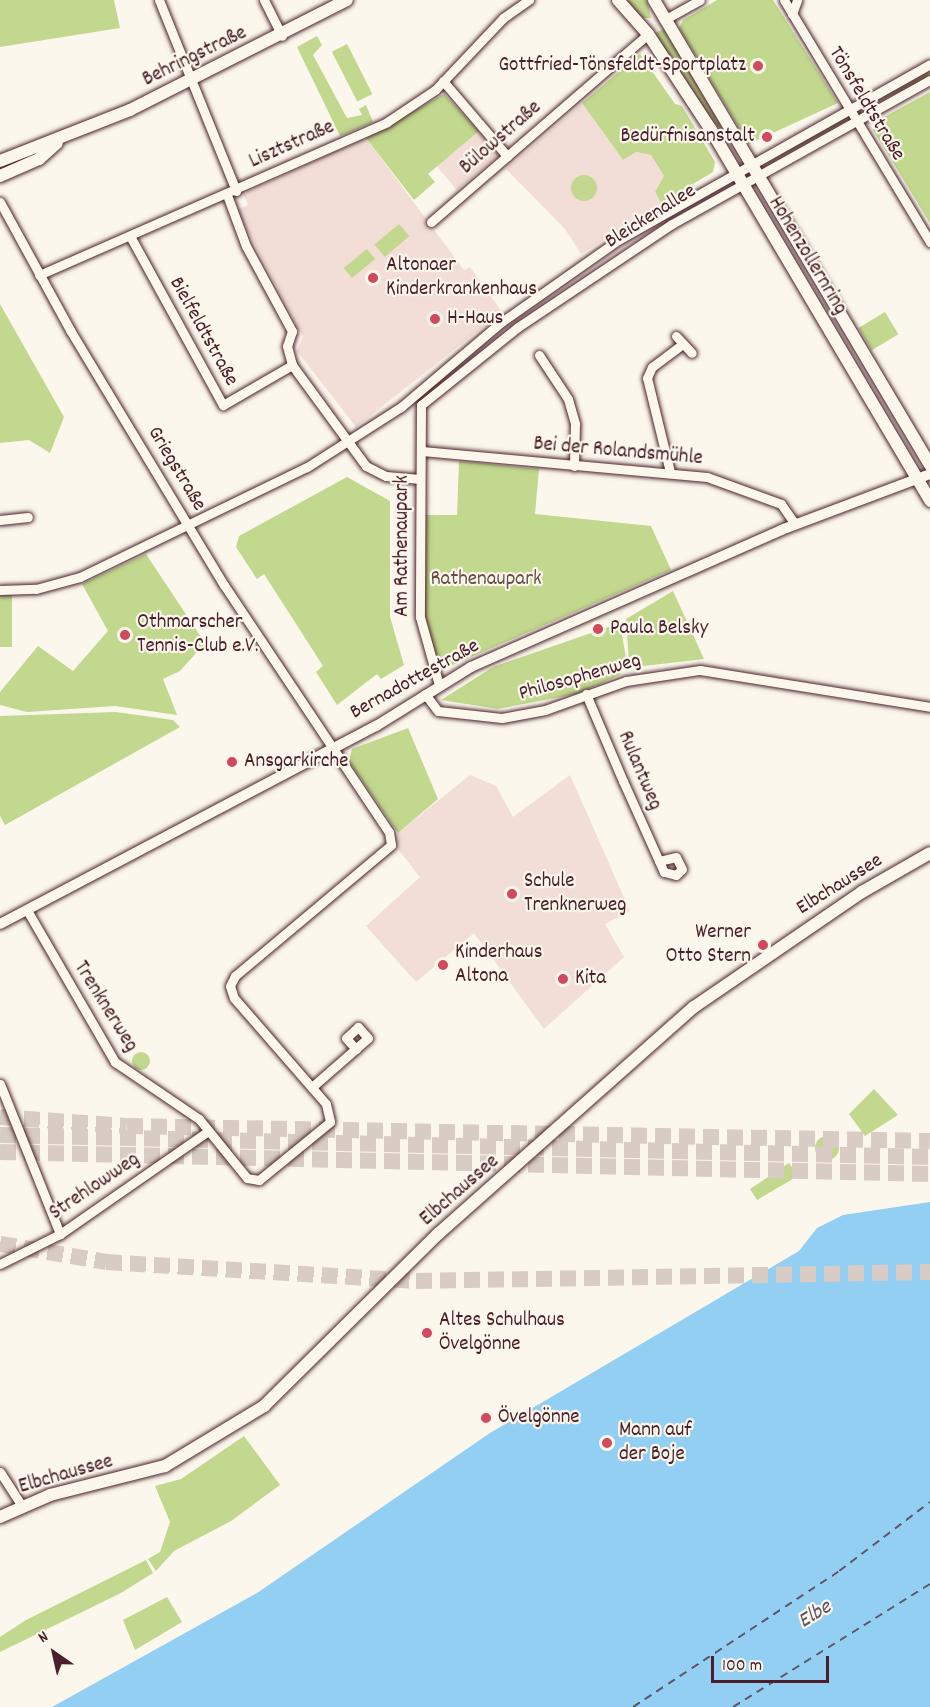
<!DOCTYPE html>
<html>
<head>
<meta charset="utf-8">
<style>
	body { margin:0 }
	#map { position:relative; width:930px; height:1707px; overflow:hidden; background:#fbf7ec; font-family:Dekko,sans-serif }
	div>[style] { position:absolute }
	.built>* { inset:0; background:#f2ded6; transform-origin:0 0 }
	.green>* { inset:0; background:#c1d88e; transform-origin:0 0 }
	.round { border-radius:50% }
	.water>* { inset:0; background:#93cef3 }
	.ferry>* { height:1.5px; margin-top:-0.75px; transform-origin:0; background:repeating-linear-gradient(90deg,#605467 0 8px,transparent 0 14px) }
	.motorway-tunnel>* { height:16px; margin-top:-8px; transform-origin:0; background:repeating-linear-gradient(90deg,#d8ccc5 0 16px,transparent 0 24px) }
	.roads { filter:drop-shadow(0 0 2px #4a1f2b) drop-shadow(0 0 2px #4a1f2b) }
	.minor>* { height:9px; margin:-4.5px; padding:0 4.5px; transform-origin:4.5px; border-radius:4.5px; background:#fbf7ec }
	.tertiary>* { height:10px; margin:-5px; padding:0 5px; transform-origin:5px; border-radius:5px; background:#fbf7ec }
	.secondary>* { height:12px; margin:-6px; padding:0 6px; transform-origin:6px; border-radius:6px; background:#fbf7ec }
	.dots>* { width:16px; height:16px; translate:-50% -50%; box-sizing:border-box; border:3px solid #fbf7ec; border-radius:50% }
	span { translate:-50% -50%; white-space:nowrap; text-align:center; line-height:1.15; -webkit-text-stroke:4.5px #fbf7ec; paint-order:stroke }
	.street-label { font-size:21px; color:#4a1f2b }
	.poi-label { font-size:21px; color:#4a1f2b }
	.right { translate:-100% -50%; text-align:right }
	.left { translate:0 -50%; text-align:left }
	.park-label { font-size:21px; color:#684d44 }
	.water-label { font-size:22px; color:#605467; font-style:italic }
	.north { position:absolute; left:24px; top:1623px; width:60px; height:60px; -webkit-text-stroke:4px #fbf7ec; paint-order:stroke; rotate:326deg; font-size:16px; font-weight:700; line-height:24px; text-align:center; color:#4a1f2b }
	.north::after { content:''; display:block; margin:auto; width:21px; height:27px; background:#4a1f2b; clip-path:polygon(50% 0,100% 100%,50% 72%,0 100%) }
	.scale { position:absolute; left:711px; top:1656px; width:118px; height:27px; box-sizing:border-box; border:3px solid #4a1f2b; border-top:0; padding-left:8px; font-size:18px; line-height:21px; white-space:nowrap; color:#4a1f2b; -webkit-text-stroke:4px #fbf7ec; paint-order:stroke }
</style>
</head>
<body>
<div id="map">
	<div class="built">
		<div style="clip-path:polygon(582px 103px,623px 160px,636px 152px,651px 155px,664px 176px,655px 193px,661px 203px,581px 254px,565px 229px,506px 169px)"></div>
		<div style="left:479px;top:131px;width:31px;height:55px;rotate:50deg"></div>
		<div style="clip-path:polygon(366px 138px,464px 270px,470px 267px,502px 312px,356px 427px,297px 351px,303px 337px,237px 210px,248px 205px,243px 194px)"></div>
		<div style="clip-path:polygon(470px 775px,496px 786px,513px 817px,570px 775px,630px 911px,605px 924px,624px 957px,544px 1029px,474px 933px,416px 982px,366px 926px,420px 877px,397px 848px,398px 833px)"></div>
	</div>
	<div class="green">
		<div style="clip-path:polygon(0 0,114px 0,120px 28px,0 47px)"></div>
		<div style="clip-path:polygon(625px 0,647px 0,651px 18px,642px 18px)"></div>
		<div style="clip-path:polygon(717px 0,773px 0,838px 103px,749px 144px,679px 28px,683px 20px)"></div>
		<div style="clip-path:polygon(664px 29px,734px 147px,691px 93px,655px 33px)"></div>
		<div style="clip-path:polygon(317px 36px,322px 45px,313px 55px,347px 118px,362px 115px,359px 109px,366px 105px,373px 122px,340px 136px,297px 47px)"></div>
		<div style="left:347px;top:44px;width:56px;height:17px;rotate:63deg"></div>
		<div style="clip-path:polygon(640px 54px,675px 104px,682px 106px,715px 162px,713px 172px,661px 203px,655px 192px,664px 176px,651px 155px,636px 152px,623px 160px,582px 103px)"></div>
		<div style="clip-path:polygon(930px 67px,930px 78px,856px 111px,856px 107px)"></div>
		<div style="clip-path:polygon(930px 92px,930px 223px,873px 130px,875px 122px)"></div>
		<div style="clip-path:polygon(444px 94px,479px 131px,428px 174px,435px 182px,414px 200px,366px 138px)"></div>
		<div style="clip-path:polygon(846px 113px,846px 121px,770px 161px,769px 158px)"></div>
		<div class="round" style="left:571px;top:175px;width:26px;height:26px"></div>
		<div style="left:399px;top:224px;width:16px;height:32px;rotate:50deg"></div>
		<div style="left:367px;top:249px;width:13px;height:30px;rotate:51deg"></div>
		<div style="clip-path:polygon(0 304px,64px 417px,50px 453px,29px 440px,0 443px)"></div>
		<div style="left:885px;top:312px;width:26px;height:31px;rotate:59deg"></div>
		<div style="clip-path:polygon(459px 461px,539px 469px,535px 514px,651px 526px,671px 570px,439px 671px,423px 612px,423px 515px,457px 515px)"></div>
		<div style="clip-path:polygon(347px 477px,390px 501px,390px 617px,404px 665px,381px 679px,377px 674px,337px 705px,316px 672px,323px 666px,264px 574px,257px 579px,236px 547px,239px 536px)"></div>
		<div style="clip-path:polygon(146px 554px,205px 643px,180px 671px,163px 679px,177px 715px,115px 706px,27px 712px,0 705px,0 692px,38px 646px,73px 671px,108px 631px,82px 584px)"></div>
		<div style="clip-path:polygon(673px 591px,704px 659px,635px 667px,629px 662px,626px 619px)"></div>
		<div style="left:12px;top:595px;width:52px;height:12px;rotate:90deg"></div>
		<div style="clip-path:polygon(620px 623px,627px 664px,620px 675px,576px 694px,498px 709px,441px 700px,493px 667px)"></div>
		<div style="clip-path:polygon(116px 712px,173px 720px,180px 727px,5px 825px,0 816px,0 716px)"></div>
		<div style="clip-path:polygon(408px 728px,438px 799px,398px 833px,349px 761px,352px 749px)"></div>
		<div class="round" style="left:132px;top:1052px;width:18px;height:18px"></div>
		<div style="clip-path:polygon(874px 1089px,898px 1115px,865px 1136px,849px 1114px)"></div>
		<div class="round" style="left:815px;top:1136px;width:24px;height:24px"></div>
		<div style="clip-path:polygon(789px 1163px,798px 1176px,757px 1200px,750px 1189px)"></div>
		<div style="clip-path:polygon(244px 1436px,280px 1485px,231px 1521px,174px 1551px,156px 1571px,148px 1559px,160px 1552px,170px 1522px,155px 1486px,181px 1479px)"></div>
		<div style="clip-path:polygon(146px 1560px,153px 1573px,121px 1593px,0 1652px,0 1637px,26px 1620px)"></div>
		<div style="clip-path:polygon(167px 1597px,182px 1622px,135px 1650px,123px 1620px)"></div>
	</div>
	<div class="water">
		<div style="clip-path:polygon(930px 1202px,930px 1707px,52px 1707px,257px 1593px,490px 1433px,799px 1251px,817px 1228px,843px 1215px)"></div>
	</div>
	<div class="ferry">
		<div style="left:633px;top:1707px;width:247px;rotate:-33.4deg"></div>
		<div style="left:839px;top:1571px;width:114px;rotate:-37.2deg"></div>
		<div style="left:733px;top:1707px;width:232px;rotate:-32deg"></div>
	</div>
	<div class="motorway-tunnel">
		<div style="left:0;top:1117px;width:127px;rotate:4.1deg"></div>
		<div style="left:127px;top:1126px;width:803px;rotate:1.07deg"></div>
		<div style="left:0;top:1135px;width:930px;rotate:1.36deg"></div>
		<div style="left:0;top:1152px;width:930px;rotate:1.36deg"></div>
		<div style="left:0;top:1244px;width:108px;rotate:9.6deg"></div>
		<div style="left:106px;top:1262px;width:311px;rotate:3.5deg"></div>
		<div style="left:416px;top:1281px;width:514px;rotate:-1deg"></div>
	</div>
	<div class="roads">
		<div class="minor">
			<div style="left:159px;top:0;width:206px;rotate:68deg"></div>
			<div style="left:264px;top:0;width:40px;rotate:63.4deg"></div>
			<div style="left:784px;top:0;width:283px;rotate:58.9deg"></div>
			<div style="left:792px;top:14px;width:15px;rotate:-70deg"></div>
			<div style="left:664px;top:20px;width:41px;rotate:-29.1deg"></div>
			<div style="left:443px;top:81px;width:99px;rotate:49.5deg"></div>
			<div style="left:227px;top:195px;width:54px;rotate:69.6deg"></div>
			<div style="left:246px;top:246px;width:97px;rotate:61.6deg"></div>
			<div style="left:292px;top:331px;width:16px;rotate:108deg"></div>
			<div style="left:287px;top:346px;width:20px;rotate:75deg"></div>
			<div style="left:292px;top:365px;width:125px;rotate:53.8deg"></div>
			<div style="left:366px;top:466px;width:22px;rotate:27deg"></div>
			<div style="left:386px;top:476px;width:34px;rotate:5deg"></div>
			<div style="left:0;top:202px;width:146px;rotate:61.3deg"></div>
			<div style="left:70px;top:330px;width:298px;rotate:58.9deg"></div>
			<div style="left:224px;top:585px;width:297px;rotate:56.3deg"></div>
			<div style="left:389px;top:832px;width:13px;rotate:81deg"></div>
			<div style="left:391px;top:845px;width:204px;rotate:140deg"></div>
			<div style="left:235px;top:976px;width:11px;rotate:117deg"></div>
			<div style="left:230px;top:986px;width:13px;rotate:72deg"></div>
			<div style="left:234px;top:998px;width:140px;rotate:49deg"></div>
			<div style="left:326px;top:1104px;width:18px;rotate:77deg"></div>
			<div style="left:330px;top:1122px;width:92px;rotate:140.8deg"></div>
			<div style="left:259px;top:1180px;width:12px;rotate:-171deg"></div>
			<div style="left:247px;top:1178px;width:76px;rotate:-129.1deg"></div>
			<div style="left:199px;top:1119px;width:102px;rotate:-145.8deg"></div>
			<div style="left:115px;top:1062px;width:176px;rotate:-120.1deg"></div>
			<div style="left:431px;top:222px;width:287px;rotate:-40.9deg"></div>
			<div style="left:130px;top:236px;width:193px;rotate:61.2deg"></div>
			<div style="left:223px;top:405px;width:80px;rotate:-30.1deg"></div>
			<div style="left:39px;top:275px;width:380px;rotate:-23.7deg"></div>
			<div style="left:387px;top:122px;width:58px;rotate:-33.7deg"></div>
			<div style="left:435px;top:90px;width:99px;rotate:-46.6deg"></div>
			<div style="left:503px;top:18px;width:32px;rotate:-35deg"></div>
			<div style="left:676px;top:336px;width:23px;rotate:47deg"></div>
			<div style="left:539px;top:355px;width:53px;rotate:56.6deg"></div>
			<div style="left:568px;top:399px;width:26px;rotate:74deg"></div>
			<div style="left:575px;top:424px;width:42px;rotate:91.4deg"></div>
			<div style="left:421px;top:405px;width:124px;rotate:-38.8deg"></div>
			<div style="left:518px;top:327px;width:185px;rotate:-33.8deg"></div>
			<div style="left:672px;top:224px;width:295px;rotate:-29.2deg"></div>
			<div style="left:421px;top:405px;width:212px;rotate:90.3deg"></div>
			<div style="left:420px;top:617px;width:71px;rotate:74.4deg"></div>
			<div style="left:422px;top:451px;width:286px;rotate:5.2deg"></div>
			<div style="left:707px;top:477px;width:79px;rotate:20deg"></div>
			<div style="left:781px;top:504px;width:24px;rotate:55deg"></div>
			<div style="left:670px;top:472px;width:97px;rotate:-103.7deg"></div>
			<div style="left:647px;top:378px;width:12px;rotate:-66deg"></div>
			<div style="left:652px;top:367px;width:36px;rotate:-37deg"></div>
			<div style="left:0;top:520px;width:28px;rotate:-6deg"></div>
			<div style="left:0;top:590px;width:36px;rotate:-2deg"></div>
			<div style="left:36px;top:589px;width:46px;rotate:-15.3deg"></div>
			<div style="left:80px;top:577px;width:252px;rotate:-25.9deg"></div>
			<div style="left:307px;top:467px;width:112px;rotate:-32.6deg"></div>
			<div style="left:401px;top:407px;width:130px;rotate:-40.3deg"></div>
			<div style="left:500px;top:323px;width:144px;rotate:-35.1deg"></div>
			<div style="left:618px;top:240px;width:358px;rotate:-29.4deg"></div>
			<div style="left:425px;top:694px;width:21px;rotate:53deg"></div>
			<div style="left:438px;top:711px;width:64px;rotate:6.2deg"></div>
			<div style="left:502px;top:718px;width:44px;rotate:-10.5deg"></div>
			<div style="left:545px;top:710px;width:86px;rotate:-19.7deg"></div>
			<div style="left:626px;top:681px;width:75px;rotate:-8.5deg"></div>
			<div style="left:700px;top:670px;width:233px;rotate:9.1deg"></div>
			<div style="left:586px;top:694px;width:95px;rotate:67deg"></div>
			<div style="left:623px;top:781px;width:88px;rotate:65.8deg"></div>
			<div style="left:659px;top:861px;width:12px;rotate:66deg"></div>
			<div style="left:664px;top:872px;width:12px;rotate:14deg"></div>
			<div style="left:676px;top:875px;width:8px;rotate:-45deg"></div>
			<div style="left:682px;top:869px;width:13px;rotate:-117deg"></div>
			<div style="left:676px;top:857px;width:17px;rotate:167deg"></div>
			<div style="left:0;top:1084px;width:162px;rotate:68.2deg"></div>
			<div style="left:312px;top:1087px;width:74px;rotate:-41.2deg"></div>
			<div style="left:368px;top:1038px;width:15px;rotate:-132deg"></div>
			<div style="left:358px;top:1027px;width:16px;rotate:137deg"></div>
			<div style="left:346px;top:1038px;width:15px;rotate:48deg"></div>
			<div style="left:0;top:1264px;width:67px;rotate:-26.6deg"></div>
			<div style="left:60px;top:1234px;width:179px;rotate:-34.8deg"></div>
			<div style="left:0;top:1472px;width:40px;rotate:57.1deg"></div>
		</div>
		<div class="tertiary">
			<div style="left:0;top:924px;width:425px;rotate:-27.8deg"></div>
			<div style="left:376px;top:726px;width:112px;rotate:-31.8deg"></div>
			<div style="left:471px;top:667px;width:339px;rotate:-23.8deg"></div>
			<div style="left:781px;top:530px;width:159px;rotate:-20.6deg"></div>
		</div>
		<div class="secondary">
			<div style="left:618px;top:0;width:45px;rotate:48.6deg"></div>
			<div style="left:648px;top:34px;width:115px;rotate:56.7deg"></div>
			<div style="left:711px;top:130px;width:431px;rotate:59.4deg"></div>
			<div style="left:654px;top:0;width:541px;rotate:59.31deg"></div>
			<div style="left:0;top:161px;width:140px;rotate:-21.4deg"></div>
			<div style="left:130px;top:110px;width:243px;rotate:-26.9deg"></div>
			<div style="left:0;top:176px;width:43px;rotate:-23.6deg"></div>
			<div style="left:39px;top:159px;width:24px;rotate:-42deg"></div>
			<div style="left:0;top:1517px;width:55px;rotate:-23.7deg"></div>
			<div style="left:50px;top:1495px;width:119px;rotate:-14.2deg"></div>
			<div style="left:165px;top:1466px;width:116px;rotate:-31.2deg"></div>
			<div style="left:264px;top:1406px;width:245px;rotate:-44.7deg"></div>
			<div style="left:438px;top:1234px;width:342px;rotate:-41.6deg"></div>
			<div style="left:694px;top:1007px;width:204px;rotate:-34.4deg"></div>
			<div style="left:862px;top:892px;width:78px;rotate:-29.8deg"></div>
		</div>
	</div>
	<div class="dots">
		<div style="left:758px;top:66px;background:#d1495b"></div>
		<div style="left:767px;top:137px;background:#d1495b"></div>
		<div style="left:373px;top:278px;background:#d1495b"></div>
		<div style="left:435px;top:319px;background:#d1495b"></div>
		<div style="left:598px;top:629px;background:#d1495b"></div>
		<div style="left:125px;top:635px;background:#d1495b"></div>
		<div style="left:232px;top:762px;background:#d1495b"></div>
		<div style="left:512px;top:894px;background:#d1495b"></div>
		<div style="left:763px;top:945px;background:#d1495b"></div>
		<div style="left:443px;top:965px;background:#d1495b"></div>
		<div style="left:563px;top:979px;background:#d1495b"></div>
		<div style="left:427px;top:1333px;background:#d1495b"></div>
		<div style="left:486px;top:1418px;background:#d1495b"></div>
		<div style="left:607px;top:1443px;background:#d1495b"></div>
	</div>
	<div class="street-label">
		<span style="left:195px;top:57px;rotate:-26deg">Behringstraße</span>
		<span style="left:866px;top:104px;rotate:59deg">Tönsfeldtstraße</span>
		<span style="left:501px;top:138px;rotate:-41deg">Bülowstraße</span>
		<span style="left:292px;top:145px;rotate:-24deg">Lisztstraße</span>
		<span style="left:651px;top:217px;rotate:-32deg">Bleickenallee</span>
		<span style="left:807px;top:256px;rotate:59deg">Hohenzollernring</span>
		<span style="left:203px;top:332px;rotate:61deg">Bielfeldtstraße</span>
		<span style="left:618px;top:452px;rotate:5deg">Bei der Rolandsmühle</span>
		<span style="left:176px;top:469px;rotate:59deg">Griegstraße</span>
		<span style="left:403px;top:546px;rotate:-90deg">Am Rathenaupark</span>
		<span style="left:580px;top:678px;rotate:-16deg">Philosophenweg</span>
		<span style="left:415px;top:680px;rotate:-29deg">Bernadottestraße</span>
		<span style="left:639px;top:771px;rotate:67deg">Rulantweg</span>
		<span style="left:840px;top:885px;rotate:-32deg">Elbchaussee</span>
		<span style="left:105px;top:1007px;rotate:58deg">Trenknerweg</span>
		<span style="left:95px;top:1187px;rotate:-34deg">Strehlowweg</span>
		<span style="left:460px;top:1191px;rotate:-41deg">Elbchaussee</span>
		<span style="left:66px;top:1475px;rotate:-16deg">Elbchaussee</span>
	</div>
	<div class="poi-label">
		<span class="right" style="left:746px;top:66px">Gottfried-Tönsfeldt-Sportplatz</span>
		<span class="right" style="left:755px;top:137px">Bedürfnisanstalt</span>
		<span class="left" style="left:386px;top:278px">Altonaer<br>Kinderkrankenhaus</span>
		<span class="left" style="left:447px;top:319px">H-Haus</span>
		<span class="left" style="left:137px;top:635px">Othmarscher<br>Tennis-Club e.V.</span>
		<span class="left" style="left:610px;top:629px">Paula Belsky</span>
		<span class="left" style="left:244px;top:762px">Ansgarkirche</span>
		<span class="left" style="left:524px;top:894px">Schule<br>Trenknerweg</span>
		<span class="right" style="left:751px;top:945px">Werner<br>Otto Stern</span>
		<span class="left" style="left:455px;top:965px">Kinderhaus<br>Altona</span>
		<span class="left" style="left:575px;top:979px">Kita</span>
		<span class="left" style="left:439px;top:1333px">Altes Schulhaus<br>Övelgönne</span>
		<span class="left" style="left:498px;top:1418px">Övelgönne</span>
		<span class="left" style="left:619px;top:1443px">Mann auf<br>der Boje</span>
	</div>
	<div class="park-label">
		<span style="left:486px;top:580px">Rathenaupark</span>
	</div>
	<div class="water-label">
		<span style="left:815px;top:1615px;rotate:-32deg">Elbe</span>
	</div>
	<div class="north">N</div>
	<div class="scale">100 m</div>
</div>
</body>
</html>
